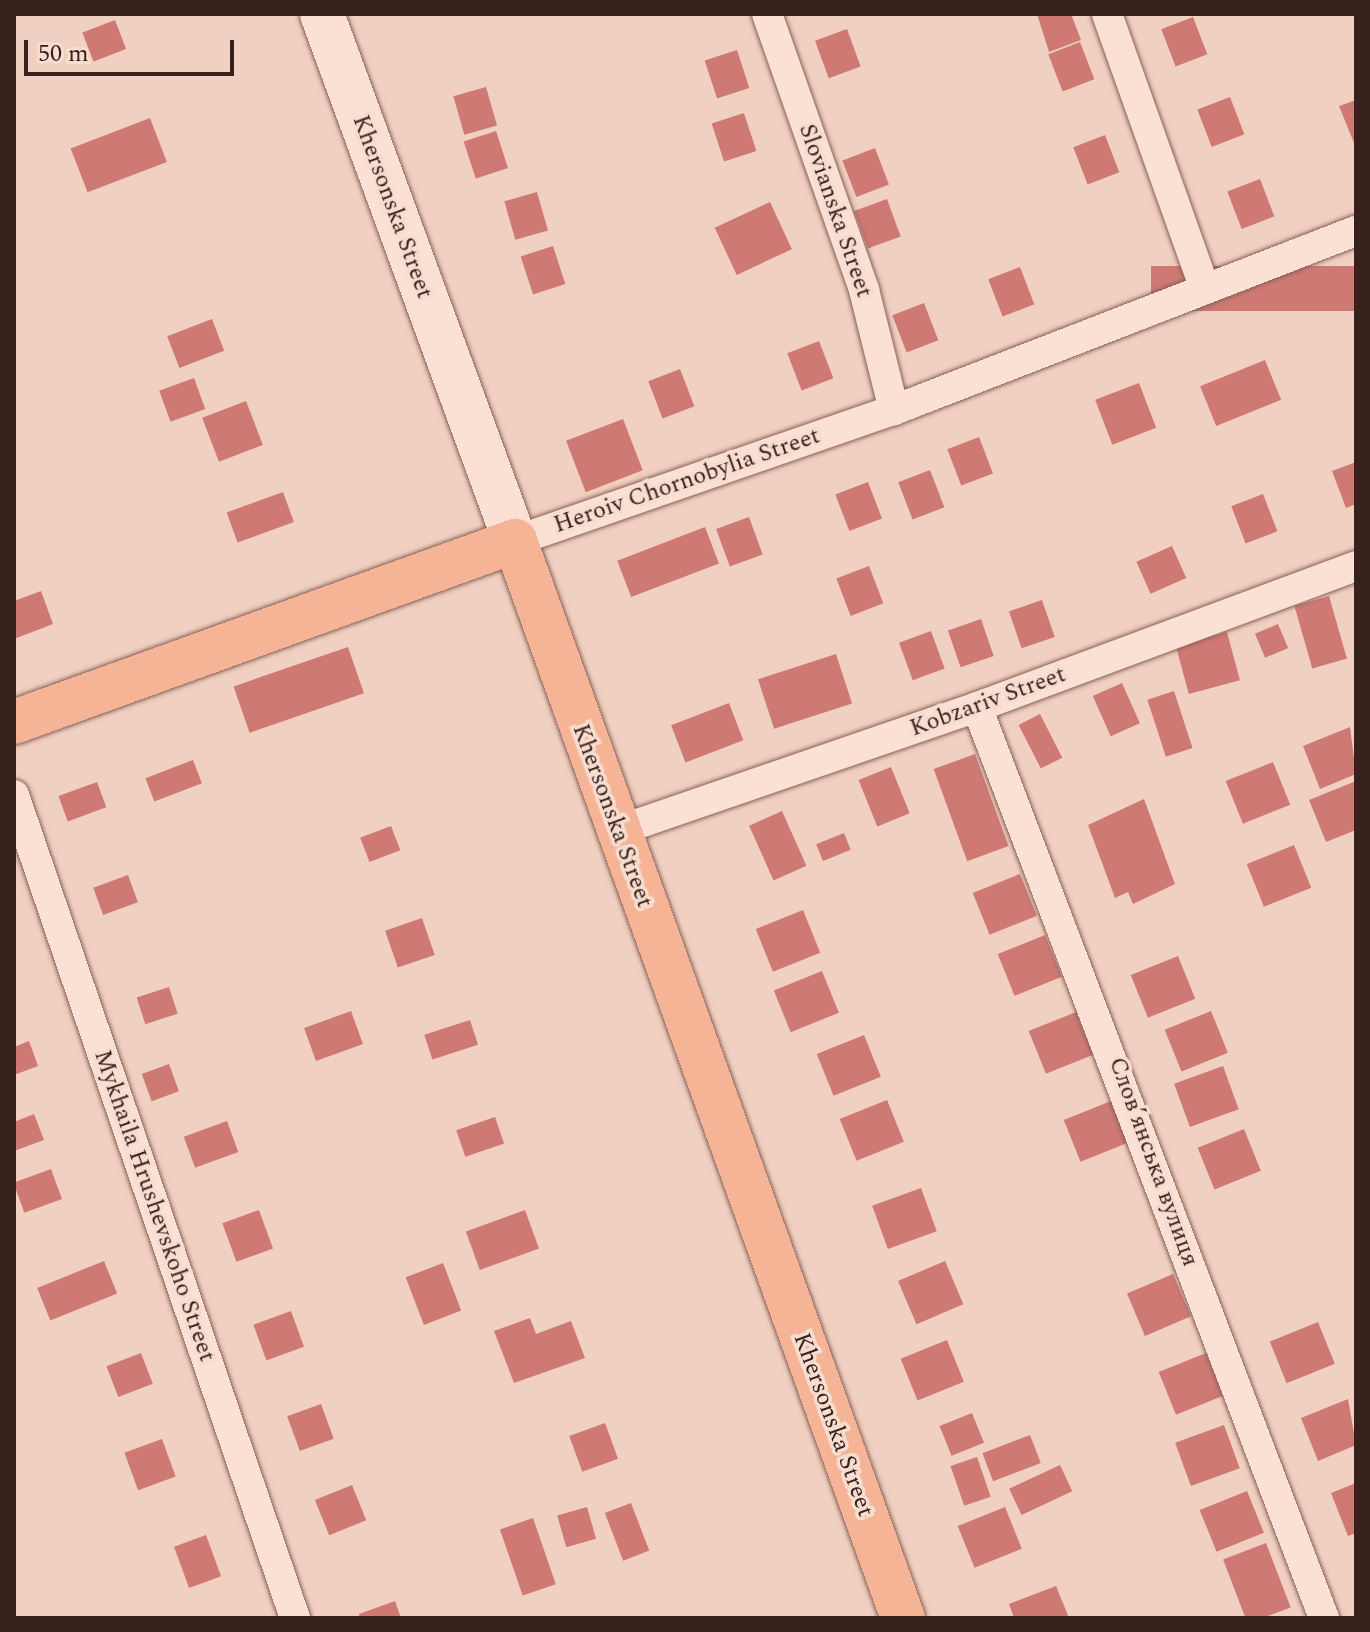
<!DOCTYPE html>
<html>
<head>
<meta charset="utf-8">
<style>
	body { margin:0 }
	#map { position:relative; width:1370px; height:1632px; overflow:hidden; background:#f0d0c0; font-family:Spectral,serif }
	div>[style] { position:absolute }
	.building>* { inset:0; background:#cf7975; transform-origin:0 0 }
	.roads { filter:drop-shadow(0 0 2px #896057) drop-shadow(0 0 2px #896057) }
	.minor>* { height:30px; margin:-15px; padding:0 15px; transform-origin:15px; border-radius:15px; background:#fae1d4 }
	.secondary>* { height:44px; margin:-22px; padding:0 22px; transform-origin:22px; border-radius:22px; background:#fae1d4 }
	.primary>* { height:44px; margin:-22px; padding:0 22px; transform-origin:22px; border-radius:22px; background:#f5b496 }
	span { translate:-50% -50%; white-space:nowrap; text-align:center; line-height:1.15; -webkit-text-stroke:7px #f7ddd0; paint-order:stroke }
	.street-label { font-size:24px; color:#38201c }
	.frame { position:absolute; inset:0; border:16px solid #38201c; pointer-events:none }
	.scale { position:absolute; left:24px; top:40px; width:210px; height:36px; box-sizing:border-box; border:4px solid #38201c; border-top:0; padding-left:10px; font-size:24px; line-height:28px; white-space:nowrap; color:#38201c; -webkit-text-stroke:6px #f7ddd0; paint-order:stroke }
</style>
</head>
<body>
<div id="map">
	<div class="building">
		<div style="clip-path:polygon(1037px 14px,1071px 14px,1081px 40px,1049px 52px)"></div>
		<div style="left:1193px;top:17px;width:40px;height:34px;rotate:69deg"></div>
		<div style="left:115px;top:20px;width:31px;height:35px;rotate:69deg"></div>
		<div style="left:847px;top:29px;width:40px;height:34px;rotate:70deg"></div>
		<div style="left:1080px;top:42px;width:40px;height:34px;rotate:69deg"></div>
		<div style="left:737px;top:50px;width:40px;height:34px;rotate:72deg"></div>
		<div style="left:486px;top:87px;width:40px;height:34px;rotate:74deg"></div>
		<div style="left:1230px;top:97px;width:40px;height:35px;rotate:69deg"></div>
		<div style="clip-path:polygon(1356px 100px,1356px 142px,1354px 143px,1339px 106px)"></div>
		<div style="left:744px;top:113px;width:40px;height:34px;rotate:72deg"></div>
		<div style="left:150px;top:118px;width:47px;height:85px;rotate:69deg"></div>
		<div style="left:496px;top:131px;width:39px;height:34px;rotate:72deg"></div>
		<div style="left:1105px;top:135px;width:40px;height:34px;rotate:69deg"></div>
		<div style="left:875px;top:148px;width:39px;height:35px;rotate:69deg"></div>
		<div style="left:1260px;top:179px;width:40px;height:35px;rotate:69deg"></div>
		<div style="left:537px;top:192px;width:40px;height:34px;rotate:74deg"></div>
		<div style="left:887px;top:199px;width:40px;height:35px;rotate:70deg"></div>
		<div style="left:770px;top:202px;width:52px;height:61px;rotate:65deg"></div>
		<div style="left:553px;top:246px;width:40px;height:34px;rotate:72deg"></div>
		<div style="left:1356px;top:266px;width:45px;height:205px;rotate:90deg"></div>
		<div style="left:1020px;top:267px;width:40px;height:34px;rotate:69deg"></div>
		<div style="left:924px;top:303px;width:40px;height:34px;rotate:69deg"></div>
		<div style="left:212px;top:319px;width:34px;height:48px;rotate:69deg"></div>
		<div style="left:819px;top:341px;width:40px;height:34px;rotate:69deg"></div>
		<div style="left:1265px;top:360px;width:43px;height:70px;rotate:68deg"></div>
		<div style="left:680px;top:369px;width:40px;height:34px;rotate:69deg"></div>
		<div style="left:194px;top:378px;width:33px;height:37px;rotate:70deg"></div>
		<div style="left:1139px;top:383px;width:48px;height:47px;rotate:69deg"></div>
		<div style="left:246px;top:401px;width:47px;height:47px;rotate:69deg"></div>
		<div style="left:623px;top:419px;width:55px;height:61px;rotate:69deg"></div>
		<div style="left:979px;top:437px;width:39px;height:34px;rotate:69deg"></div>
		<div style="clip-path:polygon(1356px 462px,1356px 504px,1346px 508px,1332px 471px)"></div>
		<div style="left:930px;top:470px;width:40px;height:34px;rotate:69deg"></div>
		<div style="left:868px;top:482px;width:39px;height:35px;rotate:69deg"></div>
		<div style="left:283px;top:492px;width:32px;height:60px;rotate:70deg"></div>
		<div style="left:1263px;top:494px;width:40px;height:34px;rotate:69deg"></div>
		<div style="left:749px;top:517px;width:40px;height:35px;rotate:70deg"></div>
		<div style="left:705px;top:527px;width:39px;height:94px;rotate:69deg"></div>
		<div style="left:1172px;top:546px;width:35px;height:39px;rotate:66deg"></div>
		<div style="left:869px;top:566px;width:40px;height:35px;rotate:69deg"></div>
		<div style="clip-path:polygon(41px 591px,53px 624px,14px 639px,14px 601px)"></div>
		<div style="left:1329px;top:596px;width:65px;height:36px;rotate:74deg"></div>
		<div style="left:1042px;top:600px;width:39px;height:35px;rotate:71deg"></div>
		<div style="left:981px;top:619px;width:39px;height:35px;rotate:71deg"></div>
		<div style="left:1278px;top:624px;width:26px;height:25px;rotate:67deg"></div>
		<div style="left:931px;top:631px;width:40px;height:34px;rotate:70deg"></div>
		<div style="left:1227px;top:632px;width:50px;height:53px;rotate:75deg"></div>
		<div style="left:348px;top:647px;width:49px;height:121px;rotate:71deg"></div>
		<div style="left:836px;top:654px;width:52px;height:82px;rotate:72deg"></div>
		<div style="left:1122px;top:683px;width:44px;height:32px;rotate:66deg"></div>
		<div style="left:1174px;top:691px;width:60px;height:28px;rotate:72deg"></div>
		<div style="left:729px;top:703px;width:40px;height:62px;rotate:69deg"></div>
		<div style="left:1040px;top:714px;width:49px;height:24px;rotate:63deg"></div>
		<div style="clip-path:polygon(1350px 727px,1356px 774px,1320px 789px,1303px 746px)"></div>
		<div style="left:975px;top:754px;width:98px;height:44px;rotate:70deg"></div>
		<div style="left:193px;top:760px;width:25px;height:51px;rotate:69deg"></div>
		<div style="left:1273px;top:762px;width:46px;height:51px;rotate:68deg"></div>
		<div style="left:891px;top:767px;width:50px;height:35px;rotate:68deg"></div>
		<div style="clip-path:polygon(1356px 781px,1356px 830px,1326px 842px,1309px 800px)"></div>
		<div style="left:97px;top:782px;width:27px;height:41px;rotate:70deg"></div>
		<div style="clip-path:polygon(1144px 799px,1175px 884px,1133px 904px,1128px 892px,1115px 898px,1088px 825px)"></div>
		<div style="left:782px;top:811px;width:60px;height:36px;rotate:66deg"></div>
		<div style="left:391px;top:826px;width:26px;height:33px;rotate:69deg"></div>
		<div style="left:844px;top:833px;width:18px;height:30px;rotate:68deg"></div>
		<div style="left:1294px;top:845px;width:46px;height:51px;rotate:68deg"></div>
		<div style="left:1020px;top:874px;width:45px;height:51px;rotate:68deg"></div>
		<div style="left:128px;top:875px;width:29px;height:37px;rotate:70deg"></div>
		<div style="left:803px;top:910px;width:46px;height:51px;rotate:68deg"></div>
		<div style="left:422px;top:918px;width:39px;height:39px;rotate:71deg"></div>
		<div style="left:1045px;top:935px;width:45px;height:51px;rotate:68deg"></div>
		<div style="left:1178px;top:956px;width:46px;height:51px;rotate:68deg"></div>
		<div style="left:822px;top:971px;width:45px;height:52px;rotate:68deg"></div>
		<div style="left:169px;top:987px;width:28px;height:34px;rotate:72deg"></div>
		<div style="left:351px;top:1011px;width:35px;height:50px;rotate:70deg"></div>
		<div style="left:1211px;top:1011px;width:45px;height:50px;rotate:68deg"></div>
		<div style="left:1076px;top:1012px;width:46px;height:51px;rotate:68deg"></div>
		<div style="left:470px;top:1020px;width:26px;height:48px;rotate:72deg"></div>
		<div style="left:864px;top:1035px;width:45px;height:51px;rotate:68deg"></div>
		<div style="clip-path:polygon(29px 1041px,38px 1066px,14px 1075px,14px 1047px)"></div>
		<div style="left:169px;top:1064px;width:29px;height:29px;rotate:70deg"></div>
		<div style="left:1223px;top:1066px;width:46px;height:52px;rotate:70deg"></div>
		<div style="left:887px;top:1100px;width:45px;height:51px;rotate:68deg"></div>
		<div style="left:1111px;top:1101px;width:45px;height:51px;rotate:68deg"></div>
		<div style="clip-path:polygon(34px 1114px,44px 1140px,14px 1151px,14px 1122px)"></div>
		<div style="left:495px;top:1117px;width:28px;height:41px;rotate:71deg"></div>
		<div style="left:227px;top:1121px;width:33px;height:46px;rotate:70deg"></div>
		<div style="left:1244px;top:1129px;width:45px;height:50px;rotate:68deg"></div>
		<div style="left:51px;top:1169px;width:32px;height:40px;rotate:70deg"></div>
		<div style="left:921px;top:1188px;width:46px;height:52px;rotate:70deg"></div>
		<div style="left:259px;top:1210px;width:41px;height:39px;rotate:70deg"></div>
		<div style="left:525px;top:1210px;width:41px;height:63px;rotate:70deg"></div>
		<div style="left:104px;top:1261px;width:35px;height:72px;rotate:68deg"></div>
		<div style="left:945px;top:1261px;width:47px;height:51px;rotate:67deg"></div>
		<div style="left:443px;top:1263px;width:51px;height:40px;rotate:69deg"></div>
		<div style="left:1173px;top:1274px;width:46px;height:50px;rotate:67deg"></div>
		<div style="left:291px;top:1311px;width:38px;height:40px;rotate:70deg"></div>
		<div style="clip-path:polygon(530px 1318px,536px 1334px,571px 1321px,585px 1358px,514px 1383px,494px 1331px)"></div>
		<div style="left:1318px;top:1322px;width:45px;height:52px;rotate:68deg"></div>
		<div style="left:947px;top:1340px;width:45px;height:50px;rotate:68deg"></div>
		<div style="left:141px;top:1353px;width:33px;height:37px;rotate:69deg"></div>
		<div style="left:1206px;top:1353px;width:46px;height:51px;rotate:68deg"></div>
		<div style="clip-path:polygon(1348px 1399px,1356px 1445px,1318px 1461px,1301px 1418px)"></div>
		<div style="left:321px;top:1404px;width:37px;height:36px;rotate:70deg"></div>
		<div style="left:972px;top:1413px;width:32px;height:35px;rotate:68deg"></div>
		<div style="left:605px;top:1423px;width:38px;height:38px;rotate:70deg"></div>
		<div style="left:1224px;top:1425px;width:46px;height:52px;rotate:70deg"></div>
		<div style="left:1030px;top:1435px;width:30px;height:51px;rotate:69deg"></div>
		<div style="left:162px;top:1439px;width:40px;height:40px;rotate:70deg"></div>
		<div style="left:977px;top:1457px;width:42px;height:28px;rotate:71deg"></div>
		<div style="left:1060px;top:1465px;width:29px;height:56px;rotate:65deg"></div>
		<div style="clip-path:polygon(1356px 1483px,1356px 1533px,1348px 1536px,1331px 1493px)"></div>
		<div style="left:352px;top:1485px;width:38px;height:40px;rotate:68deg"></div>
		<div style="left:1247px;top:1491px;width:45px;height:51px;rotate:68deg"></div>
		<div style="left:631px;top:1503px;width:51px;height:28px;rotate:69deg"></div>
		<div style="left:587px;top:1507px;width:33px;height:31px;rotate:74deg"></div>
		<div style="left:1005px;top:1507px;width:45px;height:51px;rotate:68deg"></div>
		<div style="left:533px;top:1518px;width:70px;height:35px;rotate:71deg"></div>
		<div style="left:206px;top:1535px;width:44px;height:34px;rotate:70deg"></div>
		<div style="left:1266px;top:1543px;width:69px;height:46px;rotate:69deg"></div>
		<div style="clip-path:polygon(1056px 1586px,1069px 1618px,1014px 1618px,1009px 1604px)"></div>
		<div style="clip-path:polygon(395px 1601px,401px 1618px,360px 1618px,359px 1614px)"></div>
	</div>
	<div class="roads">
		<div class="minor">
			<div style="left:767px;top:14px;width:293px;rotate:70.6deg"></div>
			<div style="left:864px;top:290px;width:124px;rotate:76deg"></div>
			<div style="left:1107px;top:14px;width:292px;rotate:70.4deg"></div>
			<div style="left:515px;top:541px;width:401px;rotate:-19.1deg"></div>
			<div style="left:894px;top:410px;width:495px;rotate:-21.2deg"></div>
			<div style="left:977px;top:707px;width:975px;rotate:69.15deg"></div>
			<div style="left:14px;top:795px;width:870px;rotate:71.15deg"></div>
			<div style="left:617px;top:831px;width:381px;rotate:-19deg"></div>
			<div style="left:977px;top:707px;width:404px;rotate:-20.4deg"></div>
		</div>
		<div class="secondary">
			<div style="left:322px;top:14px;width:561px;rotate:69.89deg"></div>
		</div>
		<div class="primary">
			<div style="left:14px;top:722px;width:533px;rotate:-19.86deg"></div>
			<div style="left:515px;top:541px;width:1145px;rotate:70.19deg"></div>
		</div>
	</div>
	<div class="street-label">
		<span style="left:392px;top:207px;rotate:70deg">Khersonska Street</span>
		<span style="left:835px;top:211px;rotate:71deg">Slovianska Street</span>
		<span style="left:687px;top:481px;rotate:-19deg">Heroiv Chornobylia Street</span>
		<span style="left:988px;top:702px;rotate:-20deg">Kobzariv Street</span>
		<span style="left:612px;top:816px;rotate:70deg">Khersonska Street</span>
		<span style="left:1153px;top:1162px;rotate:70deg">Словʼянська вулиця</span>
		<span style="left:154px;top:1206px;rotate:71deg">Mykhaila Hrushevskoho Street</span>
		<span style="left:833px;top:1425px;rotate:70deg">Khersonska Street</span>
	</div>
	<div class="frame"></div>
	<div class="scale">50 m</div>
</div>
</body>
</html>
